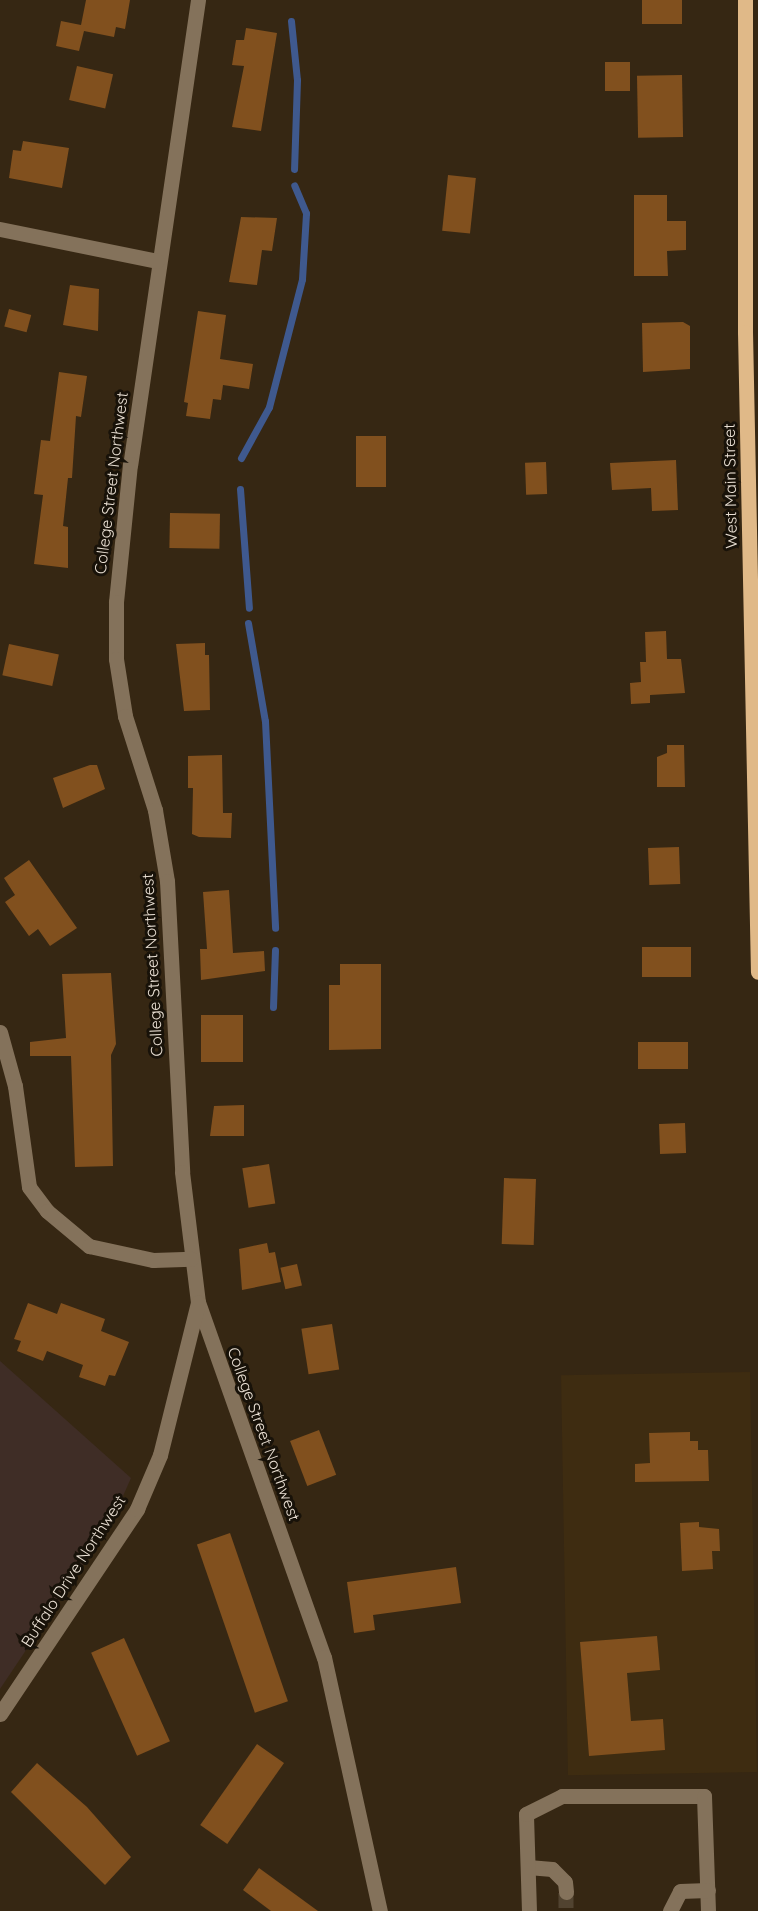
<!DOCTYPE html>
<html>
<head>
<meta charset="utf-8">
<style>
	body { margin:0 }
	#map { position:relative; width:758px; height:1911px; overflow:hidden; background:#362713; font-family:Quicksand,sans-serif }
	div>[style] { position:absolute }
	.built>* { inset:0; background:#3e2c11; transform-origin:0 0 }
	.education>* { inset:0; background:#3f2d26 }
	.stream>* { height:7px; margin:-3.5px; padding:0 3.5px; transform-origin:3.5px; border-radius:3.5px; background:#3f598e }
	.building>* { inset:0; background:#81501e; transform-origin:0 0 }
	.minor-tunnel>* { height:15px; margin-top:-7.5px; transform-origin:0; background:repeating-linear-gradient(90deg,#514330 0 15px,transparent 0 23px) }
	.minor>* { height:15px; margin:-7.5px; padding:0 7.5px; transform-origin:7.5px; border-radius:7.5px; background:#84725b }
	.major>* { height:15px; margin:-7.5px; padding:0 7.5px; transform-origin:7.5px; border-radius:7.5px; background:#e0b988 }
	span { translate:-50% -50%; white-space:nowrap; text-align:center; line-height:1.15; -webkit-text-stroke:6px #181209; paint-order:stroke }
	.street-label { font-size:16px; color:#ebe1d5 }
</style>
</head>
<body>
<div id="map">
	<div class="built">
		<div style="left:750px;top:1372px;width:400px;height:189px;rotate:89deg"></div>
	</div>
	<div class="education">
		<div style="clip-path:polygon(0 1361px,131px 1478px,111px 1523px,0 1689px)"></div>
	</div>
	<div class="stream">
		<div style="left:291px;top:21px;width:59px;rotate:84.2deg"></div>
		<div style="left:297px;top:80px;width:89px;rotate:91.9deg"></div>
		<div style="left:241px;top:458px;width:58px;rotate:-61.2deg"></div>
		<div style="left:269px;top:407px;width:132px;rotate:-75.5deg"></div>
		<div style="left:302px;top:279px;width:66px;rotate:-86.5deg"></div>
		<div style="left:306px;top:213px;width:30px;rotate:-113deg"></div>
		<div style="left:240px;top:489px;width:119px;rotate:85.7deg"></div>
		<div style="left:248px;top:623px;width:99px;rotate:80.2deg"></div>
		<div style="left:265px;top:721px;width:207px;rotate:87.2deg"></div>
		<div style="left:273px;top:1007px;width:57px;rotate:-88deg"></div>
	</div>
	<div class="building">
		<div style="clip-path:polygon(86px 0,130px 0,125px 29px,116px 27px,114px 37px,84px 31px,79px 51px,56px 46px,61px 21px,81px 25px)"></div>
		<div style="left:642px;top:0;width:40px;height:24px"></div>
		<div style="clip-path:polygon(246px 28px,277px 33px,261px 131px,232px 127px,244px 66px,232px 65px,236px 40px,244px 40px)"></div>
		<div style="left:605px;top:62px;width:25px;height:29px"></div>
		<div style="left:77px;top:66px;width:37px;height:35px;rotate:13deg"></div>
		<div style="left:682px;top:75px;width:62px;height:45px;rotate:89deg"></div>
		<div style="clip-path:polygon(23px 141px,69px 148px,62px 188px,9px 178px,13px 150px,21px 151px)"></div>
		<div style="left:448px;top:175px;width:28px;height:56px;rotate:6deg"></div>
		<div style="clip-path:polygon(634px 195px,667px 195px,667px 221px,686px 221px,686px 250px,667px 251px,668px 276px,634px 276px)"></div>
		<div style="clip-path:polygon(241px 217px,277px 218px,272px 251px,262px 250px,257px 285px,229px 282px)"></div>
		<div style="clip-path:polygon(70px 285px,99px 289px,98px 331px,63px 325px)"></div>
		<div style="left:9px;top:309px;width:23px;height:18px;rotate:15deg"></div>
		<div style="clip-path:polygon(198px 311px,226px 315px,220px 359px,253px 364px,249px 389px,223px 385px,221px 400px,213px 399px,210px 419px,186px 416px,188px 403px,184px 402px)"></div>
		<div style="clip-path:polygon(683px 322px,690px 326px,690px 369px,643px 372px,642px 323px)"></div>
		<div style="clip-path:polygon(59px 372px,87px 376px,81px 417px,76px 416px,72px 478px,68px 478px,63px 526px,68px 527px,68px 568px,34px 564px,43px 495px,34px 494px,41px 440px,50px 441px)"></div>
		<div style="left:356px;top:436px;width:30px;height:51px"></div>
		<div style="clip-path:polygon(676px 460px,678px 510px,652px 511px,651px 488px,612px 490px,610px 463px)"></div>
		<div style="left:546px;top:462px;width:32px;height:21px;rotate:88deg"></div>
		<div style="left:170px;top:513px;width:50px;height:35px;rotate:1deg"></div>
		<div style="clip-path:polygon(666px 631px,667px 659px,681px 659px,685px 693px,650px 695px,650px 703px,631px 704px,630px 683px,641px 682px,640px 662px,646px 662px,645px 632px)"></div>
		<div style="clip-path:polygon(205px 643px,205px 655px,209px 655px,210px 710px,184px 711px,176px 644px)"></div>
		<div style="left:9px;top:644px;width:51px;height:32px;rotate:12deg"></div>
		<div style="clip-path:polygon(667px 745px,684px 745px,685px 787px,657px 787px,657px 757px,667px 753px)"></div>
		<div style="clip-path:polygon(222px 755px,223px 813px,232px 813px,231px 838px,199px 837px,192px 834px,193px 788px,188px 788px,188px 756px)"></div>
		<div style="clip-path:polygon(90px 765px,97px 765px,105px 789px,63px 808px,53px 778px)"></div>
		<div style="left:679px;top:847px;width:37px;height:31px;rotate:88deg"></div>
		<div style="clip-path:polygon(29px 860px,77px 928px,50px 946px,38px 929px,29px 936px,5px 902px,15px 895px,4px 878px)"></div>
		<div style="clip-path:polygon(229px 890px,233px 953px,264px 951px,265px 971px,201px 980px,200px 949px,207px 949px,203px 892px)"></div>
		<div style="left:642px;top:947px;width:49px;height:30px"></div>
		<div style="clip-path:polygon(340px 964px,381px 964px,381px 1049px,329px 1050px,329px 985px,340px 985px)"></div>
		<div style="clip-path:polygon(111px 973px,116px 1044px,111px 1055px,113px 1166px,75px 1167px,71px 1056px,30px 1056px,30px 1042px,66px 1038px,62px 974px)"></div>
		<div style="left:201px;top:1015px;width:42px;height:47px"></div>
		<div style="left:638px;top:1042px;width:50px;height:27px"></div>
		<div style="clip-path:polygon(244px 1105px,244px 1136px,210px 1136px,214px 1106px)"></div>
		<div style="left:685px;top:1123px;width:30px;height:26px;rotate:88deg"></div>
		<div style="left:269px;top:1164px;width:40px;height:27px;rotate:81deg"></div>
		<div style="left:504px;top:1178px;width:32px;height:66px;rotate:2deg"></div>
		<div style="clip-path:polygon(267px 1243px,269px 1253px,275px 1252px,281px 1282px,242px 1290px,239px 1249px)"></div>
		<div style="left:297px;top:1264px;width:22px;height:17px;rotate:77deg"></div>
		<div style="clip-path:polygon(28px 1303px,57px 1314px,61px 1303px,105px 1319px,101px 1331px,129px 1342px,115px 1376px,109px 1375px,105px 1386px,79px 1377px,83px 1365px,47px 1351px,43px 1361px,17px 1351px,21px 1341px,14px 1339px)"></div>
		<div style="left:332px;top:1324px;width:46px;height:31px;rotate:81deg"></div>
		<div style="left:319px;top:1430px;width:48px;height:31px;rotate:69deg"></div>
		<div style="clip-path:polygon(690px 1432px,690px 1441px,698px 1441px,698px 1450px,708px 1450px,709px 1481px,635px 1482px,635px 1464px,650px 1463px,649px 1433px)"></div>
		<div style="clip-path:polygon(699px 1522px,699px 1527px,719px 1529px,720px 1551px,712px 1551px,713px 1569px,682px 1571px,680px 1523px)"></div>
		<div style="left:230px;top:1533px;width:178px;height:35px;rotate:71deg"></div>
		<div style="clip-path:polygon(456px 1567px,461px 1603px,373px 1615px,375px 1630px,354px 1633px,347px 1582px)"></div>
		<div style="clip-path:polygon(657px 1636px,660px 1670px,627px 1673px,631px 1721px,663px 1719px,665px 1750px,589px 1756px,580px 1642px)"></div>
		<div style="left:124px;top:1638px;width:113px;height:36px;rotate:66deg"></div>
		<div style="left:257px;top:1744px;width:33px;height:99px;rotate:35deg"></div>
		<div style="clip-path:polygon(37px 1763px,87px 1807px,131px 1857px,105px 1885px,11px 1792px)"></div>
		<div style="clip-path:polygon(259px 1868px,318px 1911px,271px 1911px,243px 1890px)"></div>
	</div>
	<div class="minor-tunnel">
		<div style="left:566px;top:1892px;width:19px;rotate:90deg"></div>
	</div>
	<div class="minor">
		<div style="left:198px;top:0;width:469px;rotate:98.3deg"></div>
		<div style="left:130px;top:464px;width:139px;rotate:95.8deg"></div>
		<div style="left:116px;top:602px;width:57px;rotate:90deg"></div>
		<div style="left:116px;top:659px;width:58px;rotate:81deg"></div>
		<div style="left:125px;top:716px;width:99px;rotate:72.3deg"></div>
		<div style="left:155px;top:810px;width:72px;rotate:80.4deg"></div>
		<div style="left:167px;top:881px;width:291px;rotate:87deg"></div>
		<div style="left:182px;top:1172px;width:131px;rotate:83deg"></div>
		<div style="left:198px;top:1302px;width:377px;rotate:70.5deg"></div>
		<div style="left:324px;top:1657px;width:260px;rotate:77.6deg"></div>
		<div style="left:0;top:229px;width:160px;rotate:11.5deg"></div>
		<div style="left:0;top:1032px;width:56px;rotate:74.5deg"></div>
		<div style="left:15px;top:1086px;width:102px;rotate:82.1deg"></div>
		<div style="left:29px;top:1187px;width:30px;rotate:53deg"></div>
		<div style="left:47px;top:1211px;width:55px;rotate:39.8deg"></div>
		<div style="left:89px;top:1246px;width:66px;rotate:12.3deg"></div>
		<div style="left:153px;top:1260px;width:38px;rotate:-2deg"></div>
		<div style="left:0;top:1714px;width:247px;rotate:-56.2deg"></div>
		<div style="left:137px;top:1509px;width:59px;rotate:-66.9deg"></div>
		<div style="left:160px;top:1455px;width:157px;rotate:-76deg"></div>
		<div style="left:528px;top:1867px;width:24px;rotate:5deg"></div>
		<div style="left:552px;top:1869px;width:18px;rotate:45deg"></div>
		<div style="left:565px;top:1882px;width:10px;rotate:84deg"></div>
		<div style="left:529px;top:1911px;width:97px;rotate:-91.8deg"></div>
		<div style="left:526px;top:1814px;width:40px;rotate:-26.6deg"></div>
		<div style="left:562px;top:1796px;width:142px"></div>
		<div style="left:704px;top:1796px;width:115px;rotate:88deg"></div>
		<div style="left:670px;top:1911px;width:22px;rotate:-63deg"></div>
		<div style="left:680px;top:1891px;width:28px;rotate:-2deg"></div>
	</div>
	<div class="major">
		<div style="left:745px;top:0;width:332px;rotate:90deg"></div>
		<div style="left:745px;top:332px;width:640px;rotate:88.84deg"></div>
	</div>
	<div class="street-label">
		<span style="left:111px;top:483px;rotate:-83deg">College Street Northwest</span>
		<span style="left:730px;top:486px;rotate:-91deg">West Main Street</span>
		<span style="left:152px;top:965px;rotate:-93deg">College Street Northwest</span>
		<span style="left:264px;top:1434px;rotate:70deg">College Street Northwest</span>
		<span style="left:73px;top:1571px;rotate:-57deg">Buffalo Drive Northwest</span>
	</div>
</div>
</body>
</html>
